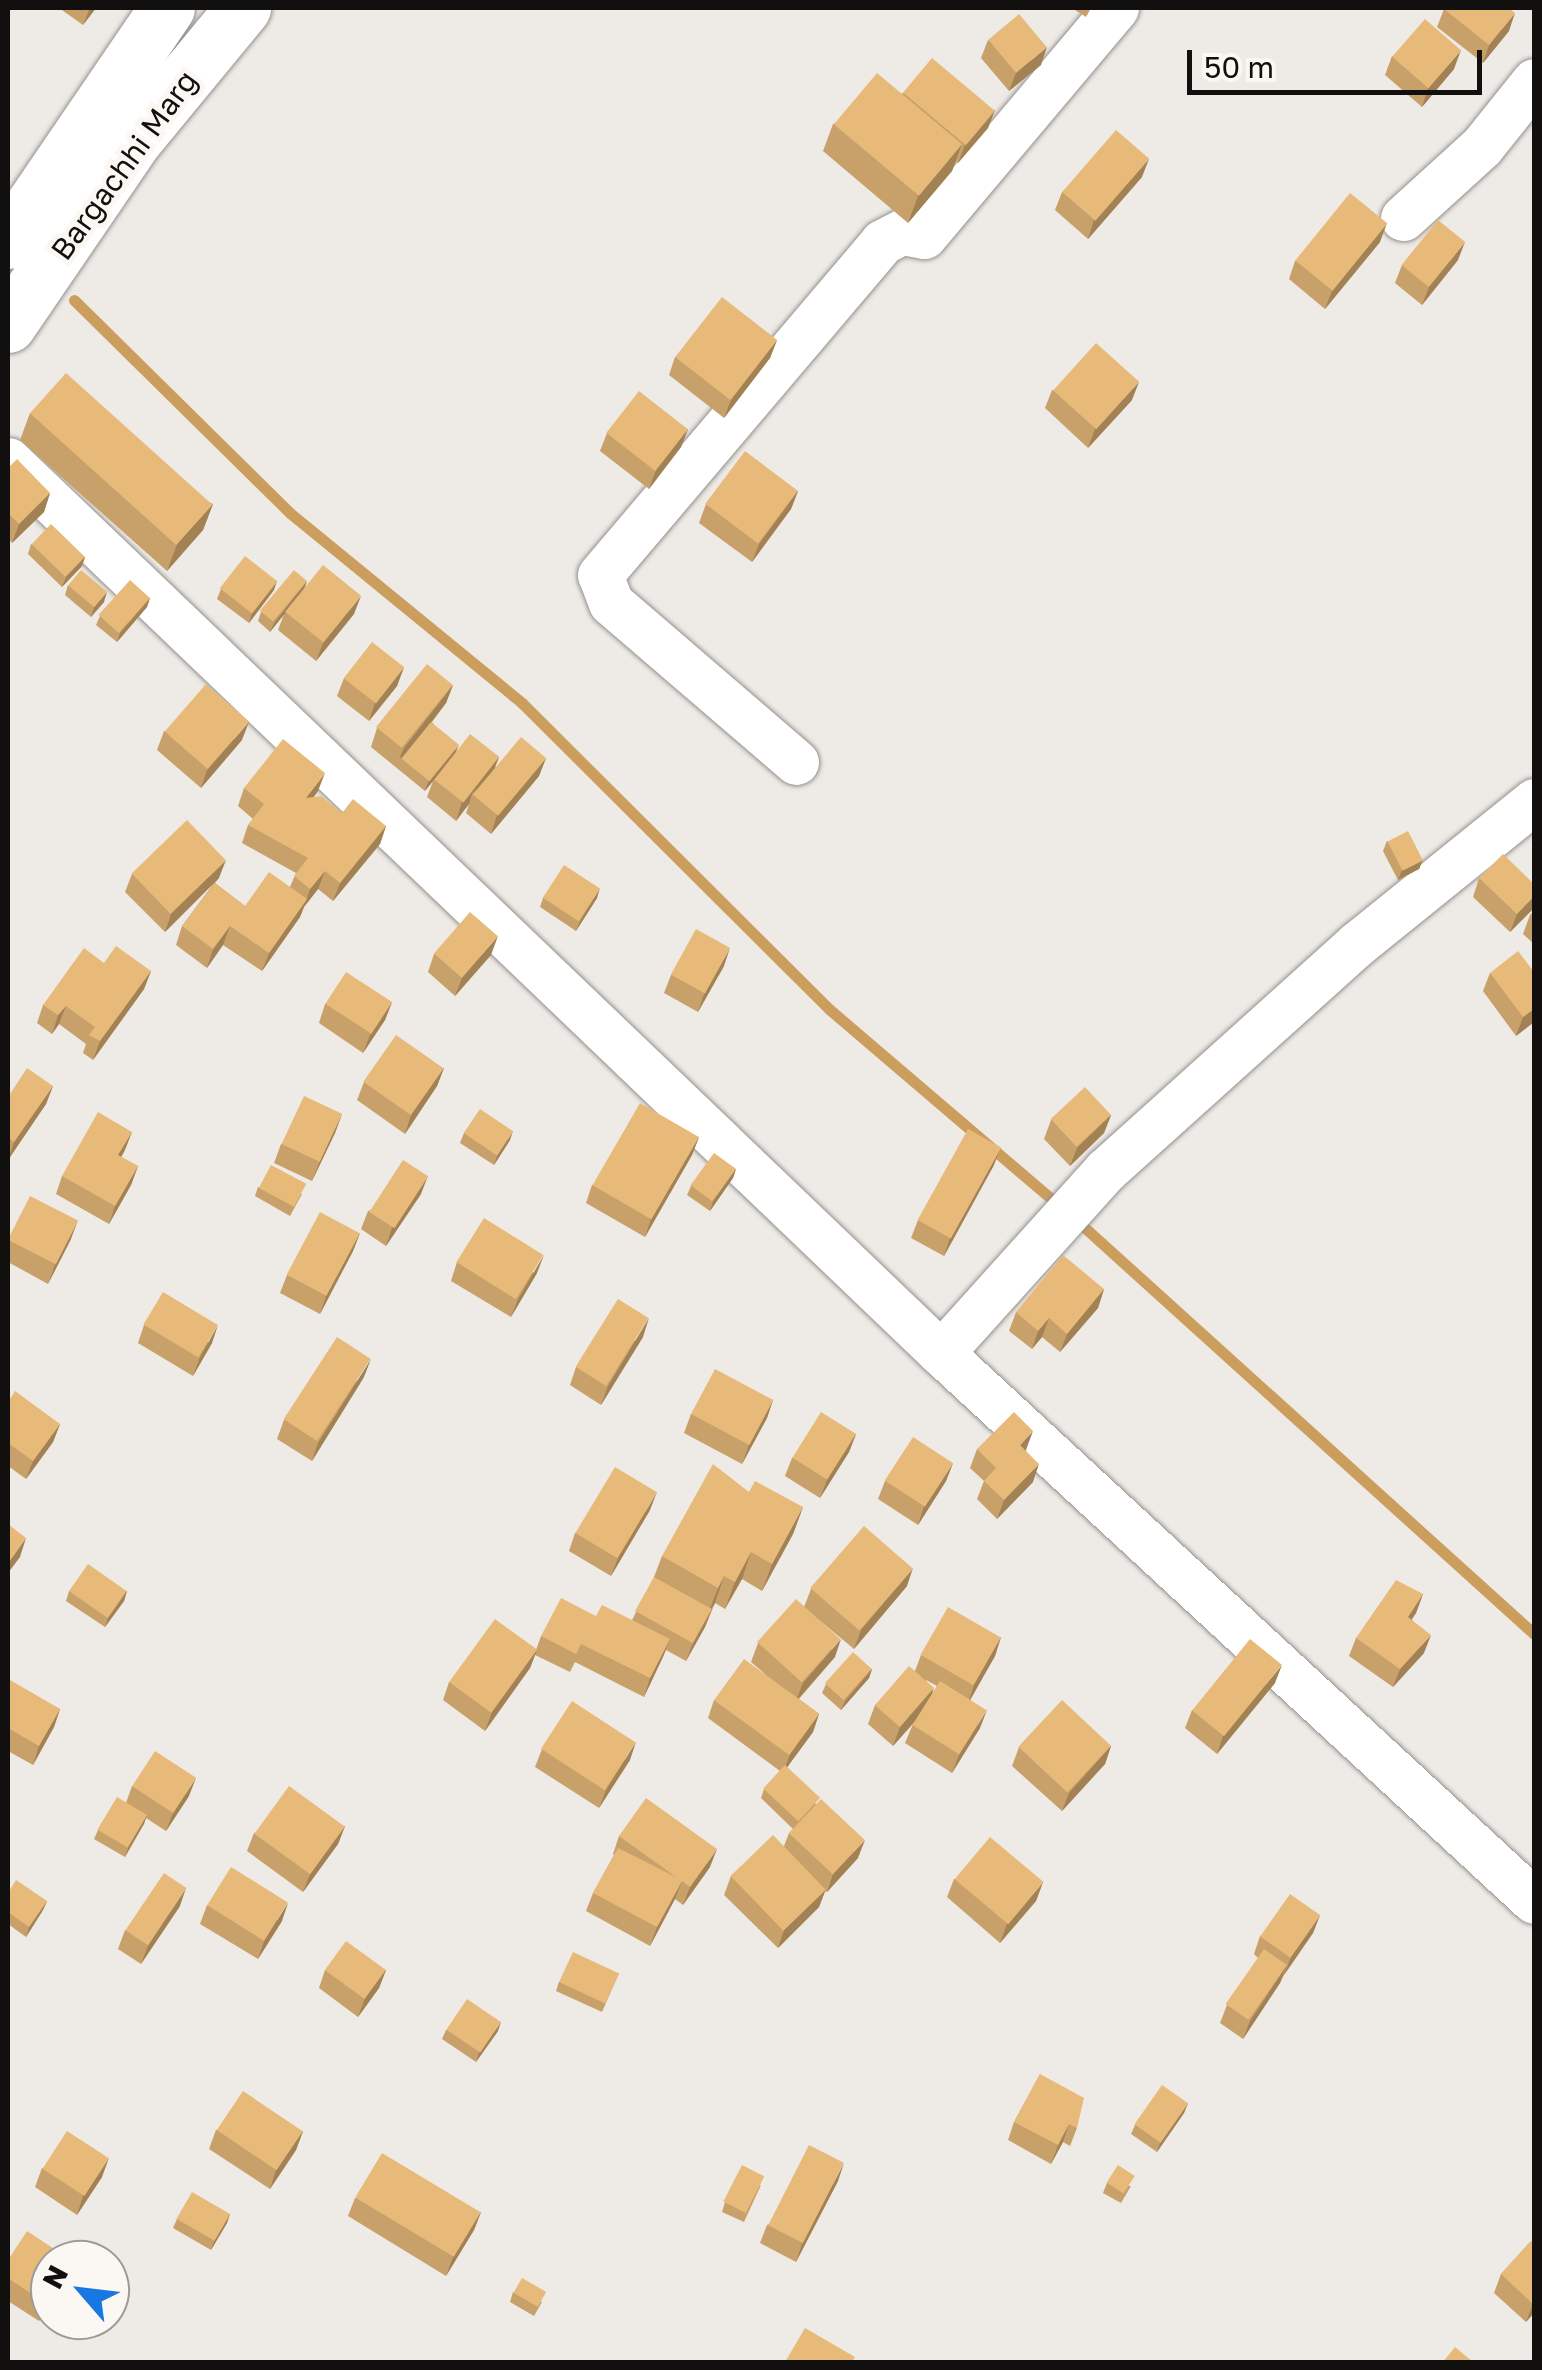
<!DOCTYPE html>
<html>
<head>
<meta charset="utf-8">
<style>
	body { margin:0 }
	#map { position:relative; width:1542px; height:2370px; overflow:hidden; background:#eeeae6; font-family:"Golos Text",sans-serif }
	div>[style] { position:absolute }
	.stream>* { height:11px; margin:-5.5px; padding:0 5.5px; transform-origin:5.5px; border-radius:5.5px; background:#cb9e5e }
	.roads { filter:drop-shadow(0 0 2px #94918d) drop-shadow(0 0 2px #94918d) }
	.minor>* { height:45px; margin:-22.5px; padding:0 22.5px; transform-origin:22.5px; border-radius:22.5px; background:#fff }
	.tertiary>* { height:55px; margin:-27.5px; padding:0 27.5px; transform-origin:27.5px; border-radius:27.5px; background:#fff }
	.wall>* { inset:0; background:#c8a069 }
	.shaded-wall>* { inset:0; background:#a28255 }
	.building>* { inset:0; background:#e8ba7a; transform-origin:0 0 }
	span { translate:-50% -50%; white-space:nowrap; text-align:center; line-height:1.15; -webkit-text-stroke:10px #fbf8f3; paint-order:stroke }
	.street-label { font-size:30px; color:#11100e }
	.frame { position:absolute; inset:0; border:10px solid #11100e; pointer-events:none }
	.north { position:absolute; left:30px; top:2240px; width:100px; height:100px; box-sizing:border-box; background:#fbf8f3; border:2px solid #9d9b97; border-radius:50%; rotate:298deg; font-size:28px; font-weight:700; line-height:40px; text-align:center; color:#11100e }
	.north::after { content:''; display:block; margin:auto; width:35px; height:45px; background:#1878e1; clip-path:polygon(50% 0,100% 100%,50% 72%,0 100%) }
	.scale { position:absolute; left:1187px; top:50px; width:295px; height:45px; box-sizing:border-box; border:5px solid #11100e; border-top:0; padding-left:12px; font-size:30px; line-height:35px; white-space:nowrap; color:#11100e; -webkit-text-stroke:8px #fbf8f3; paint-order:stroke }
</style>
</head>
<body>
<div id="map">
	<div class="stream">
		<div style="left:74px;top:300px;width:303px;rotate:44.6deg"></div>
		<div style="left:290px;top:513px;width:300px;rotate:39.3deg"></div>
		<div style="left:522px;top:703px;width:433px;rotate:44.9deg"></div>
		<div style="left:829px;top:1009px;width:304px;rotate:40.5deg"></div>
		<div style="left:1074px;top:1218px;width:620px;rotate:42.12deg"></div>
	</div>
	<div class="roads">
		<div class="minor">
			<div style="left:1403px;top:218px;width:107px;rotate:-42.3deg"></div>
			<div style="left:1482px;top:146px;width:83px;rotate:-51.3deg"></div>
			<div style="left:8px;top:460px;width:1291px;rotate:43.75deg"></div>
			<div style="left:941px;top:1353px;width:807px;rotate:42.74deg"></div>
			<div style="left:796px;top:762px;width:244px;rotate:-139.3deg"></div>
			<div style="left:611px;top:603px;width:30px;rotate:-111deg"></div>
			<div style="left:600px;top:575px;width:436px;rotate:-49.7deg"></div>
			<div style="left:882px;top:242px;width:22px;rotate:-27deg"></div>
			<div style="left:902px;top:232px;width:22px;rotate:10deg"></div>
			<div style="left:924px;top:236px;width:298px;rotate:-49.9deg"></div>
			<div style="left:941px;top:1353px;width:246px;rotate:-48deg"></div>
			<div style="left:1106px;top:1170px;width:338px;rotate:-42deg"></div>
			<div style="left:1357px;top:944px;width:228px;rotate:-38.9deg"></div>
		</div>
		<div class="tertiary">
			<div style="left:8px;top:241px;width:282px;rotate:-55.7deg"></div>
			<div style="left:8px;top:325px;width:225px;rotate:-55.7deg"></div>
			<div style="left:135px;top:139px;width:170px;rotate:-50.5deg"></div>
		</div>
	</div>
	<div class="wall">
		<div style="clip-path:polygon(59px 8px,96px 8px,83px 25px)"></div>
		<div style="clip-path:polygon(1072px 8px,1091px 8px,1086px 17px)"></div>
		<div style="clip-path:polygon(1444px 9px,1509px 31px,1483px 63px,1437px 27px)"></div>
		<div style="clip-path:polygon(988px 40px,1041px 65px,1009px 91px,981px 58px)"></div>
		<div style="clip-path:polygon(1392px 56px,1454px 69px,1422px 107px,1385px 75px)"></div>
		<div style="clip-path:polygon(903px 93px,995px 110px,988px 128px,958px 163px,956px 161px,952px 171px,908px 223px,823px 151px,833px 124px)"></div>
		<div style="clip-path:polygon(1142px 177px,1088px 239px,1055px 210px,1062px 192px)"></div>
		<div style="clip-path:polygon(1380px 242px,1325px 309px,1289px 279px,1295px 261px)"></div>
		<div style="clip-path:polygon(1458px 260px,1422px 305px,1395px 283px,1402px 265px)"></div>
		<div style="clip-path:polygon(777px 340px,770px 358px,724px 418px,669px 375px,675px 357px)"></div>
		<div style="clip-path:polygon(1052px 390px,1132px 400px,1088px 448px,1045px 408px)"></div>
		<div style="clip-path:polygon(30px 413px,213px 504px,203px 530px,167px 571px,20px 440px)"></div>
		<div style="clip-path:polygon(688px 429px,681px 447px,649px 489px,600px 451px,607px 433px)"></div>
		<div style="clip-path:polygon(8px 468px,50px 493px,44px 512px,12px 543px,8px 538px)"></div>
		<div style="clip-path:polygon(798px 491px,791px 509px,752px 562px,699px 523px,706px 504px)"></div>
		<div style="clip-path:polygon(31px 544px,85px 557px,82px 566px,62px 587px,28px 554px)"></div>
		<div style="clip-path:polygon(307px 581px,304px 589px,354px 614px,316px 661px,278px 630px,284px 614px,270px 632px,258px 621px,261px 612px)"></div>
		<div style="clip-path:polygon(68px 585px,104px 602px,91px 617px,65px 595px)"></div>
		<div style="clip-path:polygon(221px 589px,274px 590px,249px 623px,217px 599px)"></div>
		<div style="clip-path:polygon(150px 598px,147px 607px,117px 642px,96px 625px,100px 616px)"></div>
		<div style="clip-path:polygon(404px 667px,397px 686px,369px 721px,337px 696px,344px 678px)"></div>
		<div style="clip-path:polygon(453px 685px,446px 703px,432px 722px,456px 751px,499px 757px,495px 767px,546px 758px,539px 776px,491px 834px,466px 813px,469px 804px,456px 821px,427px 797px,433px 781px,425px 791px,371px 747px,377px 728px)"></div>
		<div style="clip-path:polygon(164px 731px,242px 740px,201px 788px,157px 750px)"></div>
		<div style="clip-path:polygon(244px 788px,318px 791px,314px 797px,342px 813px,386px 826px,380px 844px,333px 901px,318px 889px,304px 907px,300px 917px,262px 971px,223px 945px,207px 968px,176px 945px,182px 926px,214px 883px,165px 932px,125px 892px,132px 874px,219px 878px,215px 883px,245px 906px,290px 887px,296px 873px,242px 843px,248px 825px,253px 819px,238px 806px)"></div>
		<div style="clip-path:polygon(1387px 841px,1423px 860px,1419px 869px,1398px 880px,1383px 851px)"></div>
		<div style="clip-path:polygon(1479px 878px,1534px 908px,1510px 932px,1473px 897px)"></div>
		<div style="clip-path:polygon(543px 898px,597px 898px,576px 931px,540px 907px)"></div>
		<div style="clip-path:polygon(1534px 911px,1534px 944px,1523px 934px,1530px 915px)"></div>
		<div style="clip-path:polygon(434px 954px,491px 955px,455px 996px,428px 972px)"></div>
		<div style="clip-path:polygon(104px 963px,151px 971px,144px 989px,93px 1060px,83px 1053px,86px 1044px,59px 1024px,52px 1034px,37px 1023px,43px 1005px)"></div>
		<div style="clip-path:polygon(724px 966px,698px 1012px,664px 993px,671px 975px)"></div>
		<div style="clip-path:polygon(1534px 972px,1534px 1022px,1516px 1036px,1483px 991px,1490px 973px)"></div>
		<div style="clip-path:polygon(392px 1002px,385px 1020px,363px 1053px,319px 1023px,325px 1004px)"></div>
		<div style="clip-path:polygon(444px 1068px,437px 1086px,405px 1134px,357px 1100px,364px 1082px)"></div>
		<div style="clip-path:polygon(53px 1086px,46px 1104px,8px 1160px,8px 1097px)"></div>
		<div style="clip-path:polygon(342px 1114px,335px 1133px,312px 1181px,274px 1163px,281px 1144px)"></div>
		<div style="clip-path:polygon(1111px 1115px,1104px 1133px,1070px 1166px,1044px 1139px,1051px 1120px)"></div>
		<div style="clip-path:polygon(132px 1132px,121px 1157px,138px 1166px,131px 1185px,109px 1224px,56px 1194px,62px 1176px)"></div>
		<div style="clip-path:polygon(464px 1133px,510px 1140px,494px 1165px,460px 1143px)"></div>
		<div style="clip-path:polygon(699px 1137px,692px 1155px,645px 1237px,586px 1203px,592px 1185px)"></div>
		<div style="clip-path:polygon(994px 1165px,944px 1256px,911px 1238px,918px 1220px)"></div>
		<div style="clip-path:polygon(736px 1169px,733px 1178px,710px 1211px,687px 1195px,691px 1186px)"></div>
		<div style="clip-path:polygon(258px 1187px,302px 1194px,290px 1216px,255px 1196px)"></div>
		<div style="clip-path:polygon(421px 1194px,386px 1246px,361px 1229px,368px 1211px)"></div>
		<div style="clip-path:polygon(360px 1233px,353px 1251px,320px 1314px,280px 1293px,287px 1275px)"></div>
		<div style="clip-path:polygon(71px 1239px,48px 1284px,8px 1262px,8px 1240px)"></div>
		<div style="clip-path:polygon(457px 1262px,537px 1273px,511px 1317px,451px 1281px)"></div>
		<div style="clip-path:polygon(1104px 1289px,1098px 1308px,1060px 1352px,1042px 1337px,1032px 1349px,1009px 1331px,1016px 1312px)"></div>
		<div style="clip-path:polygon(144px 1325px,212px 1343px,193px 1376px,138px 1343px)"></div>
		<div style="clip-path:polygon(643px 1337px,601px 1405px,570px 1385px,576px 1367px)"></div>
		<div style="clip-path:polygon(364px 1377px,312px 1461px,277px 1439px,284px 1420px)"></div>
		<div style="clip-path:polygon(773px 1400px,767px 1418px,742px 1464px,684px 1433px,691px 1414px)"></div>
		<div style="clip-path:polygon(8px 1402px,60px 1424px,53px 1442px,26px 1479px,8px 1466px)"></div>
		<div style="clip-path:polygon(856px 1434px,849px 1452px,820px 1498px,785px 1476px,792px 1458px)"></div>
		<div style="clip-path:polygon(977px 1449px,1026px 1450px,1033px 1482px,997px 1519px,977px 1499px,984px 1481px,970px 1468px)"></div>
		<div style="clip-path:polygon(953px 1463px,946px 1481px,918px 1525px,878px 1499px,885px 1481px)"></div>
		<div style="clip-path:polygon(749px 1492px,803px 1507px,793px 1534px,762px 1591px,742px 1579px,725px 1609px,715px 1603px,705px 1627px,686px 1661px,666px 1650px,644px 1697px,575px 1662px,570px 1672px,535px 1655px,530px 1668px,485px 1731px,443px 1700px,449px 1682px,536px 1650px,541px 1636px,596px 1616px,632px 1620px,654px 1577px,662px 1556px)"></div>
		<div style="clip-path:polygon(650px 1510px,611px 1576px,569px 1551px,575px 1533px)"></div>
		<div style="clip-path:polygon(907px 1586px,854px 1649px,819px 1620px,835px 1657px,799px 1699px,819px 1714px,813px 1732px,787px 1767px,858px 1858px,827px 1892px,825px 1891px,819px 1907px,778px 1948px,724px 1895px,731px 1876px,784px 1846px,789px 1833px,793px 1829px,761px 1798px,764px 1789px,780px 1771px,708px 1718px,714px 1700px,765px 1674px,751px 1662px,758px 1643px,804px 1607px,811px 1589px)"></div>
		<div style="clip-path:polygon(69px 1591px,127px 1591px,124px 1601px,105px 1627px,66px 1601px)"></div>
		<div style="clip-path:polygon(1423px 1594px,1416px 1613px,1412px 1619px,1424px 1653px,1393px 1687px,1349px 1656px,1356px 1638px)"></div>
		<div style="clip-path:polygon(evenodd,1001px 1637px,995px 1656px,970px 1699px,980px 1728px,952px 1773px,905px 1743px,913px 1724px,893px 1746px,868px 1724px,875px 1705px,915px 1671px,921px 1655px,1001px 1637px,926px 1680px,937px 1686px,933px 1693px,926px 1680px)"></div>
		<div style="clip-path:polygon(872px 1669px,869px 1678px,841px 1710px,822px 1693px,826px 1684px)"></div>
		<div style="clip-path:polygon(1275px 1683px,1217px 1754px,1185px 1728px,1192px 1710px)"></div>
		<div style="clip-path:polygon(8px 1684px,60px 1709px,54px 1727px,33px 1765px,8px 1751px)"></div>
		<div style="clip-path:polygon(1111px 1746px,1105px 1764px,1062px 1811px,1012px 1766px,1019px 1747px)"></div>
		<div style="clip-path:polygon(542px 1749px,630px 1760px,599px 1808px,535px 1767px)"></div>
		<div style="clip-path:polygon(132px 1786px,189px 1796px,166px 1831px,146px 1818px,125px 1857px,94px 1839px,98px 1830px,126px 1803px)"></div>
		<div style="clip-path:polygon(345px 1826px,338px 1844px,303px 1892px,247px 1851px,254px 1833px)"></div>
		<div style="clip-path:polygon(619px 1836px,710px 1867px,683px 1905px,675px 1899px,650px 1946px,586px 1911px,593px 1893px,614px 1855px,613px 1854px)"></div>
		<div style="clip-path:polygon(954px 1879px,1043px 1882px,1036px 1901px,1000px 1943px,947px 1897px)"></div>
		<div style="clip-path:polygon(8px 1893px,47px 1901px,43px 1910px,26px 1937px,8px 1924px)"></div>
		<div style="clip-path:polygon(207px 1905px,282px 1921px,258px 1959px,200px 1924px)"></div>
		<div style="clip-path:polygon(180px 1906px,141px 1964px,118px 1949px,125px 1930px)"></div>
		<div style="clip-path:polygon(1320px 1915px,1313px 1933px,1284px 1975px,1280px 1983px,1243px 2039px,1220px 2023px,1227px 2005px,1258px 1958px,1254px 1954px,1260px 1936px)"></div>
		<div style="clip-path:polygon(325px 1970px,386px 1970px,379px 1988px,358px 2017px,319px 1988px)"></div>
		<div style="clip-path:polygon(619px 1973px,602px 2012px,556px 1991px,559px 1982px)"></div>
		<div style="clip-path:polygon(446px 2030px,498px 2031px,476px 2062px,442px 2039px)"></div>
		<div style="clip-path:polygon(1040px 2074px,1077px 2128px,1070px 2146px,1063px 2142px,1051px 2164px,1008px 2140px,1014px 2122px)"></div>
		<div style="clip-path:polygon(1188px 2103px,1184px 2113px,1157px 2152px,1131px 2134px,1135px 2125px)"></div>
		<div style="clip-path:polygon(216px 2130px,303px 2131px,296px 2150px,270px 2189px,209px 2149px)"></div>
		<div style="clip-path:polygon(42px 2168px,102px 2177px,77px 2215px,35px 2187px)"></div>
		<div style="clip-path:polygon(838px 2181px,796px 2262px,760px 2243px,767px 2225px)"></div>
		<div style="clip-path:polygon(1107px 2183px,1131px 2186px,1121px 2203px,1103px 2193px)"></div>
		<div style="clip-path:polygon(761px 2185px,744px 2222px,722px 2212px,725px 2202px)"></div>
		<div style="clip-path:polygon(355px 2198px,481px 2212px,474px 2230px,446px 2276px,348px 2216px)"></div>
		<div style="clip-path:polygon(230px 2214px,227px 2223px,211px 2250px,173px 2228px,177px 2219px)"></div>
		<div style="clip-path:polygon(1531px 2241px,1534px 2313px,1526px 2322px,1494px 2293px,1501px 2274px)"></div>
		<div style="clip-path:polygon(8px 2260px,50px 2260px,50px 2304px,39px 2321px,8px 2301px)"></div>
		<div style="clip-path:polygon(513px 2292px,542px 2302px,534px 2316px,510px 2302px)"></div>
	</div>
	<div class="shaded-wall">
		<div style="clip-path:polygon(90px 8px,96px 8px,83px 25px)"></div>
		<div style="clip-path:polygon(1515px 13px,1509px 31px,1483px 63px,1489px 45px)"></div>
		<div style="clip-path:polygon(1047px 47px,1041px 65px,1009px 91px,1016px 73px)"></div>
		<div style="clip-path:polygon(1461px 50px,1454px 69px,1422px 107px,1428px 88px)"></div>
		<div style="clip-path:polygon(995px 110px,988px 128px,958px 163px,965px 145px)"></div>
		<div style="clip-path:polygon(962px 144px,952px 171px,908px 223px,918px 196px)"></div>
		<div style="clip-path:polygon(1149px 159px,1142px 177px,1088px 239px,1094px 220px)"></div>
		<div style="clip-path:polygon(1387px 223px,1380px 242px,1325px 309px,1332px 291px)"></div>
		<div style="clip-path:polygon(1465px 242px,1458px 260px,1422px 305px,1429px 287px)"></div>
		<div style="clip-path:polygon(777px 340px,770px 358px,724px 418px,731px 400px)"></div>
		<div style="clip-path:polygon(1139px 382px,1132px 400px,1088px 448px,1095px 429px)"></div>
		<div style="clip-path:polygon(688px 429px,681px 447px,649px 489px,656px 470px)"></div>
		<div style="clip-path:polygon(798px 491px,791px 509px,752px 562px,759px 544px)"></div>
		<div style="clip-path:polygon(50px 493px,44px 512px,12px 543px,19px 524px)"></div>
		<div style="clip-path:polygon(213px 504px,203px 530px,167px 571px,177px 544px)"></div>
		<div style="clip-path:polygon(85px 557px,82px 566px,62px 587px,66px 577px)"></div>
		<div style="clip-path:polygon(277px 581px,274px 590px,249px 623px,252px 613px)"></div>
		<div style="clip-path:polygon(307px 581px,304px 590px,270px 632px,274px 623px)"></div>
		<div style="clip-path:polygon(107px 592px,104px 602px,91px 617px,94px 607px)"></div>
		<div style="clip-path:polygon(361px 596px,354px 614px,316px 661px,323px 643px)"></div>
		<div style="clip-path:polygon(150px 598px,147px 607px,117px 642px,120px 633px)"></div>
		<div style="clip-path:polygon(404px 667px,397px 686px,369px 721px,375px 703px)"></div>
		<div style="clip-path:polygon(453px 685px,446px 703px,403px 759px,400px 757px,404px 748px)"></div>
		<div style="clip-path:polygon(249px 722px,242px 740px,201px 788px,207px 770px)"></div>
		<div style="clip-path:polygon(459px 745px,455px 754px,425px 791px,428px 782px)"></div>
		<div style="clip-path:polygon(499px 757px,492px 775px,472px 794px,469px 804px,456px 821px,462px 802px)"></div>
		<div style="clip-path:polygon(546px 758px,539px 776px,491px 834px,497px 815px)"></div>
		<div style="clip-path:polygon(325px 773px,318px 791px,299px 816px,306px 798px)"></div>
		<div style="clip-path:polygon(386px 826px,380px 844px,333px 901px,340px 883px)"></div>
		<div style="clip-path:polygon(226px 860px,219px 878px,165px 932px,171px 914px)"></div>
		<div style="clip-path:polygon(1423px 860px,1419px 869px,1398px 880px,1402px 870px)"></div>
		<div style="clip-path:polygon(325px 871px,318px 889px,304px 907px,310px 889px)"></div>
		<div style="clip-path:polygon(600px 888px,597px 898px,576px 931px,580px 921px)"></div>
		<div style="clip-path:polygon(1534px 896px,1534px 908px,1510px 932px,1517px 914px)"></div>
		<div style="clip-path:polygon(307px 899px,300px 917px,262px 971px,269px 953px)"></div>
		<div style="clip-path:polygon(230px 926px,223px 945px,207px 968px,213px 949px)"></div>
		<div style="clip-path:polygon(498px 936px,491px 955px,455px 996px,462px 978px)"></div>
		<div style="clip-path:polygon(730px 948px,724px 966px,698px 1012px,704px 994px)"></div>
		<div style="clip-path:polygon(151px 971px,144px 989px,93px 1060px,100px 1041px)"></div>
		<div style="clip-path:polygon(392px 1002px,385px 1020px,363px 1053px,370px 1035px)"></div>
		<div style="clip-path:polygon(66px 1006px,59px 1024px,52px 1034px,58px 1015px)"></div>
		<div style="clip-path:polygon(1534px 1009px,1534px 1022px,1516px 1036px,1523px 1017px)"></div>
		<div style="clip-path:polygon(444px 1068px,437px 1086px,405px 1134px,411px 1115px)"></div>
		<div style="clip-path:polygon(53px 1086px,46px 1104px,8px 1160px,14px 1142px)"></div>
		<div style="clip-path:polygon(342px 1114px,335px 1133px,312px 1181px,319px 1163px)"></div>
		<div style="clip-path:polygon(1111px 1115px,1104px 1133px,1070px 1166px,1077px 1148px)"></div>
		<div style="clip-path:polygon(513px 1131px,510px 1140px,494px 1165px,497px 1156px)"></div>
		<div style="clip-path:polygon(132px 1132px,125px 1150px,112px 1174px,118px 1155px)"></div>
		<div style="clip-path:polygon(699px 1137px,692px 1155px,645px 1237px,651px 1219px)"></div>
		<div style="clip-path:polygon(1001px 1147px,994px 1165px,944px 1256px,950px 1238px)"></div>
		<div style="clip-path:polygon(138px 1166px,131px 1185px,109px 1224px,115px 1206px)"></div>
		<div style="clip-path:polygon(736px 1169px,733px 1178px,710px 1211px,713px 1201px)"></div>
		<div style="clip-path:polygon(428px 1176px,421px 1194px,386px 1246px,392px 1228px)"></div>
		<div style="clip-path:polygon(78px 1220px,71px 1239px,48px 1284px,55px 1265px)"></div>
		<div style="clip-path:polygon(360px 1233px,353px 1251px,320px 1314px,326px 1296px)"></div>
		<div style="clip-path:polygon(544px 1255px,537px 1273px,511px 1317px,518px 1299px)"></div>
		<div style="clip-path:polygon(1104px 1289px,1098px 1308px,1060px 1352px,1067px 1334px)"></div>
		<div style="clip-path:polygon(649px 1318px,643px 1337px,601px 1405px,608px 1386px)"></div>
		<div style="clip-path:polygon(1049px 1318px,1042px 1337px,1032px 1349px,1038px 1331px)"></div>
		<div style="clip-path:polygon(218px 1325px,212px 1343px,193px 1376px,200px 1357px)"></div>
		<div style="clip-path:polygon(371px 1359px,364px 1377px,312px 1461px,318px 1443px)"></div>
		<div style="clip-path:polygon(773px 1400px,767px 1418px,742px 1464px,749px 1445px)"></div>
		<div style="clip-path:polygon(60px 1424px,53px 1442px,26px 1479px,33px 1461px)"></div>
		<div style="clip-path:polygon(1033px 1431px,1026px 1450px,1013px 1463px,1020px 1445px)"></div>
		<div style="clip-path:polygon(856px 1434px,849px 1452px,820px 1498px,827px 1480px)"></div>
		<div style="clip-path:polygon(953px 1463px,946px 1481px,918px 1525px,924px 1506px)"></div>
		<div style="clip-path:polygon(1039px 1464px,1033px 1482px,997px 1519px,1004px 1500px)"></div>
		<div style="clip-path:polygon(657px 1492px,650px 1510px,611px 1576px,618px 1558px)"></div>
		<div style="clip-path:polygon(803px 1507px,793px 1534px,762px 1591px,772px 1564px)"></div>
		<div style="clip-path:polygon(26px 1538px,20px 1557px,8px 1573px,8px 1563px)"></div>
		<div style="clip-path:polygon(751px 1552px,742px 1579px,725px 1609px,735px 1582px)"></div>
		<div style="clip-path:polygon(913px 1568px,907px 1586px,854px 1649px,861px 1630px)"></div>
		<div style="clip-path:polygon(724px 1576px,715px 1603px,708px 1614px,718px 1588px)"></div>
		<div style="clip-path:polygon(127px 1591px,124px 1601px,105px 1627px,108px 1618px)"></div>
		<div style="clip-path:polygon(1423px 1594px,1416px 1613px,1401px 1635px,1408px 1617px)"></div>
		<div style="clip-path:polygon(712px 1609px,705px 1627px,686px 1661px,693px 1643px)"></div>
		<div style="clip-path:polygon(1431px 1635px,1424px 1653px,1393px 1687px,1400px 1669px)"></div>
		<div style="clip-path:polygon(1001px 1637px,995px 1656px,968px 1704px,974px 1685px)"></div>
		<div style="clip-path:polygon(670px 1639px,663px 1657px,644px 1697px,650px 1678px)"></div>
		<div style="clip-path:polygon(841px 1639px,835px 1657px,796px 1701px,803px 1683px)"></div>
		<div style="clip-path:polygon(537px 1650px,530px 1668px,485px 1731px,492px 1712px)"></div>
		<div style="clip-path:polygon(1282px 1665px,1275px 1683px,1217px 1754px,1223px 1736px)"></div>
		<div style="clip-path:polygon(872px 1669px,869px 1678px,841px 1710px,845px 1701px)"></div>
		<div style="clip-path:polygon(934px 1688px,928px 1706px,893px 1746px,900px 1727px)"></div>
		<div style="clip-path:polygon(60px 1709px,54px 1727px,33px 1765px,39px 1746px)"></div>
		<div style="clip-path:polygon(987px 1710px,980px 1728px,952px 1773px,959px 1755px)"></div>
		<div style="clip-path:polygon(819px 1714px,813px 1732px,783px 1773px,790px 1754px)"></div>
		<div style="clip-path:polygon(636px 1742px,630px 1760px,599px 1808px,606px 1790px)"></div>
		<div style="clip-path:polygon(1111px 1746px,1105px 1764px,1062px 1811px,1069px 1793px)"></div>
		<div style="clip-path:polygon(196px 1778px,189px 1796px,166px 1831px,173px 1813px)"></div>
		<div style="clip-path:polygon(147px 1815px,144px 1824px,125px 1857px,128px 1848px)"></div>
		<div style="clip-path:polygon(345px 1826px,338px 1844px,303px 1892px,310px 1874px)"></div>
		<div style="clip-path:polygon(865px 1840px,858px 1858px,827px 1892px,833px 1874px)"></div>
		<div style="clip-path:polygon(717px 1849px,710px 1867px,683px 1905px,690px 1887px)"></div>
		<div style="clip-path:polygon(682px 1881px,675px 1899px,650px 1946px,657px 1927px)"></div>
		<div style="clip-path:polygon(1043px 1882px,1036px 1901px,1000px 1943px,1007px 1924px)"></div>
		<div style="clip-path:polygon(186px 1888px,180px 1906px,141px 1964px,148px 1946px)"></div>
		<div style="clip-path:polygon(826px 1889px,819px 1907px,778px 1948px,784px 1930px)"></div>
		<div style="clip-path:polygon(47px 1901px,43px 1910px,26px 1937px,29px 1927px)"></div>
		<div style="clip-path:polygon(288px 1903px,282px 1921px,258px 1959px,264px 1941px)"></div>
		<div style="clip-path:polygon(1320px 1915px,1313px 1933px,1284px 1975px,1291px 1957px)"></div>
		<div style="clip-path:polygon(1287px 1965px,1280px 1983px,1243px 2039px,1250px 2021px)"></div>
		<div style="clip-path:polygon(386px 1970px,379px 1988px,358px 2017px,365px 1998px)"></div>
		<div style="clip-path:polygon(501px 2022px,498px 2031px,476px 2062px,479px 2053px)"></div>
		<div style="clip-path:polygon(1188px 2103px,1184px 2113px,1157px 2152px,1160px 2143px)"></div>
		<div style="clip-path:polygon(1069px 2124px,1063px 2142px,1051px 2164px,1058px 2145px)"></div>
		<div style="clip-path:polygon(303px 2131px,296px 2150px,270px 2189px,276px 2170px)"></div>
		<div style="clip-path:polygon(109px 2158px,102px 2177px,77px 2215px,83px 2196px)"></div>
		<div style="clip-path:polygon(844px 2163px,838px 2181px,796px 2262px,802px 2244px)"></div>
		<div style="clip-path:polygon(481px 2212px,474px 2230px,446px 2276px,453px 2257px)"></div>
		<div style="clip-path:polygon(230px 2214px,227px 2223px,211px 2250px,214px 2241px)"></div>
		<div style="clip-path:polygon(50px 2296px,50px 2304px,39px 2321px,45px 2303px)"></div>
		<div style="clip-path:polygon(1534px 2302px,1534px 2313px,1526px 2322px,1533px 2304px)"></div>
	</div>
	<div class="building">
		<div style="clip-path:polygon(1445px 8px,1509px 8px,1515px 13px,1489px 45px,1444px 9px)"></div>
		<div style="left:1019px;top:14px;width:43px;height:40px;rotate:50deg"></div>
		<div style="left:1425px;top:19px;width:48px;height:50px;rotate:41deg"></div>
		<div style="left:932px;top:58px;width:82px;height:45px;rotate:40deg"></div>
		<div style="left:877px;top:73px;width:111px;height:67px;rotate:40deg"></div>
		<div style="left:1116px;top:130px;width:44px;height:82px;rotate:41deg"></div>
		<div style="left:1350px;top:193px;width:48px;height:87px;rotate:39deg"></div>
		<div style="left:1438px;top:220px;width:35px;height:58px;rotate:39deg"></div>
		<div style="left:722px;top:297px;width:70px;height:76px;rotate:38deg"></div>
		<div style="left:1096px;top:343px;width:58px;height:64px;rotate:42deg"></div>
		<div style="left:66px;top:373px;width:197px;height:54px;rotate:42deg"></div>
		<div style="left:639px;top:391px;width:62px;height:53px;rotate:38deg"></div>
		<div style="left:745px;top:451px;width:66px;height:66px;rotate:37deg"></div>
		<div style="clip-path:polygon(17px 459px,50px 493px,19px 524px,8px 513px,8px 468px)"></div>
		<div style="left:51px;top:524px;width:47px;height:28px;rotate:44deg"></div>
		<div style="left:245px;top:556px;width:41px;height:41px;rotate:38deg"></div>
		<div style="left:323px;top:565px;width:49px;height:60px;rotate:39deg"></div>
		<div style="left:81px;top:570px;width:34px;height:20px;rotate:40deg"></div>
		<div style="left:294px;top:570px;width:17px;height:53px;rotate:40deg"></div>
		<div style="left:130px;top:580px;width:27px;height:47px;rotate:42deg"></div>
		<div style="left:372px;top:642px;width:41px;height:46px;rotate:38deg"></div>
		<div style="left:427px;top:664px;width:33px;height:81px;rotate:39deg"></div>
		<div style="left:206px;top:684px;width:57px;height:63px;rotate:41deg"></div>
		<div style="left:431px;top:722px;width:36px;height:47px;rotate:39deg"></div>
		<div style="left:470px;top:734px;width:37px;height:58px;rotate:38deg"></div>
		<div style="left:521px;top:737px;width:33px;height:75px;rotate:40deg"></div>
		<div style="clip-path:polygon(283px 739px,325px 773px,306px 798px,321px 796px,342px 813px,353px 799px,386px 826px,340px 883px,325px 871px,310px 889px,294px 876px,308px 858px,248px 825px,264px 804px,244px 788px)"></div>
		<div style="left:187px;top:820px;width:56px;height:77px;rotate:46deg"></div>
		<div style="left:1408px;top:831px;width:33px;height:23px;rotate:63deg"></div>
		<div style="clip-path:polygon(1503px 854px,1534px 884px,1534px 896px,1517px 914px,1479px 878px)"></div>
		<div style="left:564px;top:865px;width:43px;height:39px;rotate:33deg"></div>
		<div style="clip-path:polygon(269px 872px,307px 899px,269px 953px,230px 926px,213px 949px,182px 926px,215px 883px,245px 906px)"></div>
		<div style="left:470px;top:912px;width:37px;height:55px;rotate:41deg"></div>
		<div style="left:696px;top:929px;width:39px;height:52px;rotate:29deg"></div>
		<div style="clip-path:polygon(116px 946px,151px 971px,100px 1041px,89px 1035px,95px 1027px,66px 1006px,58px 1015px,43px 1005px,84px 948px,104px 963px)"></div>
		<div style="clip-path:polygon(1518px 951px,1534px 972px,1534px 1009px,1523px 1017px,1490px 973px)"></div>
		<div style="left:346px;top:972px;width:55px;height:38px;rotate:33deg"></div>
		<div style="left:396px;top:1035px;width:58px;height:57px;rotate:35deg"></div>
		<div style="clip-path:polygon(27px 1068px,53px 1086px,14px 1142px,8px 1137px,8px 1097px)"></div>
		<div style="left:1085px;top:1087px;width:38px;height:47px;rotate:47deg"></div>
		<div style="left:304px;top:1096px;width:42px;height:53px;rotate:25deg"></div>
		<div style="left:640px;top:1103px;width:68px;height:95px;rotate:30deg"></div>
		<div style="left:480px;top:1109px;width:40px;height:29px;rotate:34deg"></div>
		<div style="clip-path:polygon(98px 1112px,132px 1132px,118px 1155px,138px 1166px,115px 1206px,62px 1176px)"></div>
		<div style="left:968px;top:1129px;width:38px;height:104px;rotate:29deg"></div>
		<div style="left:714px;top:1153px;width:27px;height:40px;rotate:36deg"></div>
		<div style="left:403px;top:1160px;width:30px;height:62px;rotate:33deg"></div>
		<div style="left:271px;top:1165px;width:40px;height:26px;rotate:28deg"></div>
		<div style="left:30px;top:1196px;width:54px;height:49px;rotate:27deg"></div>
		<div style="left:320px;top:1212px;width:45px;height:71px;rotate:28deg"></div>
		<div style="left:484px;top:1218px;width:70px;height:52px;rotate:32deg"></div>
		<div style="clip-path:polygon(1063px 1255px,1104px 1289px,1067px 1334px,1049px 1318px,1038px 1331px,1016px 1312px)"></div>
		<div style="left:163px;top:1292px;width:64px;height:38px;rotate:31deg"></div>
		<div style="left:618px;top:1299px;width:36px;height:80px;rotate:32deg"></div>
		<div style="left:337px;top:1337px;width:40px;height:98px;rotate:33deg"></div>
		<div style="left:715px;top:1369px;width:66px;height:51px;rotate:28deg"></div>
		<div style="clip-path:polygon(15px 1391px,60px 1424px,33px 1461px,8px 1443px,8px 1402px)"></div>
		<div style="left:821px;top:1412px;width:41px;height:54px;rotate:32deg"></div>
		<div style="clip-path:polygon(1014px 1412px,1033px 1431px,1020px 1445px,1039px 1464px,1004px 1500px,984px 1481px,996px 1468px,977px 1449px)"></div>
		<div style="left:913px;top:1437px;width:48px;height:52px;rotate:33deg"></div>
		<div style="clip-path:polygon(713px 1464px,749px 1492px,755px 1481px,803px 1507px,772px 1564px,751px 1552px,735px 1582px,724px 1576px,718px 1588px,662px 1556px)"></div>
		<div style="left:615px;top:1467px;width:49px;height:77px;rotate:31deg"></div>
		<div style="clip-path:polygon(8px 1524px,26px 1538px,8px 1563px)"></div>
		<div style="left:864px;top:1526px;width:65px;height:82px;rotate:41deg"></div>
		<div style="left:88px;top:1564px;width:47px;height:33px;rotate:35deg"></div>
		<div style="left:654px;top:1577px;width:66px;height:39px;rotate:29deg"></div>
		<div style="clip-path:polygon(1396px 1580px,1423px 1594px,1408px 1617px,1431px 1635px,1400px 1669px,1356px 1638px)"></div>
		<div style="clip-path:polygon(561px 1598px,596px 1616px,602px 1605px,670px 1639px,650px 1678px,581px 1644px,576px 1654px,541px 1636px)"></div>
		<div style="left:796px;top:1599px;width:60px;height:58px;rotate:42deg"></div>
		<div style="left:948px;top:1607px;width:61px;height:55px;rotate:30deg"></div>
		<div style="left:495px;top:1619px;width:52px;height:78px;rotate:36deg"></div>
		<div style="left:1250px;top:1639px;width:41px;height:92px;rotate:39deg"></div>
		<div style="left:853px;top:1652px;width:25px;height:42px;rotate:42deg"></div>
		<div style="left:744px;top:1659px;width:93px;height:51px;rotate:36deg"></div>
		<div style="left:909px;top:1666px;width:33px;height:52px;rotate:41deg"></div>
		<div style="clip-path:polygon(10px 1680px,60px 1709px,39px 1746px,8px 1728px,8px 1684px)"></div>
		<div style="left:940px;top:1681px;width:55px;height:52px;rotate:32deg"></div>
		<div style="left:1062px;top:1700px;width:67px;height:64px;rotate:43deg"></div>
		<div style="left:572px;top:1701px;width:76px;height:57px;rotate:33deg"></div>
		<div style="left:155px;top:1751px;width:49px;height:42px;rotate:33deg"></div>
		<div style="left:785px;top:1765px;width:48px;height:32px;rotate:43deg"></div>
		<div style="left:289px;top:1786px;width:69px;height:59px;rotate:36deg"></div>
		<div style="left:117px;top:1797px;width:35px;height:38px;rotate:31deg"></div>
		<div style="clip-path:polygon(646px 1798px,717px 1849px,690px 1887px,682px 1881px,657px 1927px,593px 1893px,618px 1848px,676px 1877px,619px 1836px)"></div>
		<div style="left:821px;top:1799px;width:60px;height:47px;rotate:43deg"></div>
		<div style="left:773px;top:1835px;width:76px;height:59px;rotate:46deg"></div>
		<div style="left:990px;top:1837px;width:70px;height:55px;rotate:40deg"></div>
		<div style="left:231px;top:1867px;width:67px;height:45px;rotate:32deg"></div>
		<div style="left:164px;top:1873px;width:27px;height:69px;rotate:34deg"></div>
		<div style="clip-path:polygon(16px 1880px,47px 1901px,29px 1927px,8px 1912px,8px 1893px)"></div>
		<div style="left:1290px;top:1894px;width:37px;height:52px;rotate:35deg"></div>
		<div style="left:346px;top:1941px;width:49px;height:36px;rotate:36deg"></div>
		<div style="left:1264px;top:1949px;width:28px;height:67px;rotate:35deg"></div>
		<div style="left:573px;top:1952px;width:51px;height:33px;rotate:25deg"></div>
		<div style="left:467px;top:1999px;width:41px;height:37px;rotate:34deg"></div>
		<div style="clip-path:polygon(1040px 2074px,1084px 2098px,1077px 2128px,1069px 2124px,1058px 2145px,1014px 2122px)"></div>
		<div style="left:1162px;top:2085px;width:32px;height:48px;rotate:35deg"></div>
		<div style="left:243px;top:2091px;width:72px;height:47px;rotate:34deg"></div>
		<div style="left:67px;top:2131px;width:50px;height:45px;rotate:33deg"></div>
		<div style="left:809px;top:2145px;width:39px;height:90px;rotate:27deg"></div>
		<div style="left:382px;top:2153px;width:115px;height:52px;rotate:31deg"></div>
		<div style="left:742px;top:2165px;width:25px;height:41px;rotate:27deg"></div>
		<div style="left:1118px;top:2165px;width:20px;height:21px;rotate:33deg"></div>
		<div style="left:192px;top:2192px;width:44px;height:31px;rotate:30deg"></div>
		<div style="clip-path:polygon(27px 2231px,71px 2260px,50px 2260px,50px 2296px,45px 2303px,8px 2278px,8px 2260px)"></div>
		<div style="clip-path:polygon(1531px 2241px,1534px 2244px,1534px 2302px,1533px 2304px,1501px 2274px)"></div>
		<div style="left:522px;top:2278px;width:28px;height:17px;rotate:30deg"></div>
		<div style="clip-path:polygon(805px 2328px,855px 2357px,852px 2362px,785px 2362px)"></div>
		<div style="clip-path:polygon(1455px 2347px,1473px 2362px,1443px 2362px)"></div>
	</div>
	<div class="street-label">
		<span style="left:124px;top:165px;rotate:-54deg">Bargachhi Marg</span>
	</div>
	<div class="frame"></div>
	<div class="north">N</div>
	<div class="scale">50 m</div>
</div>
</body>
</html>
